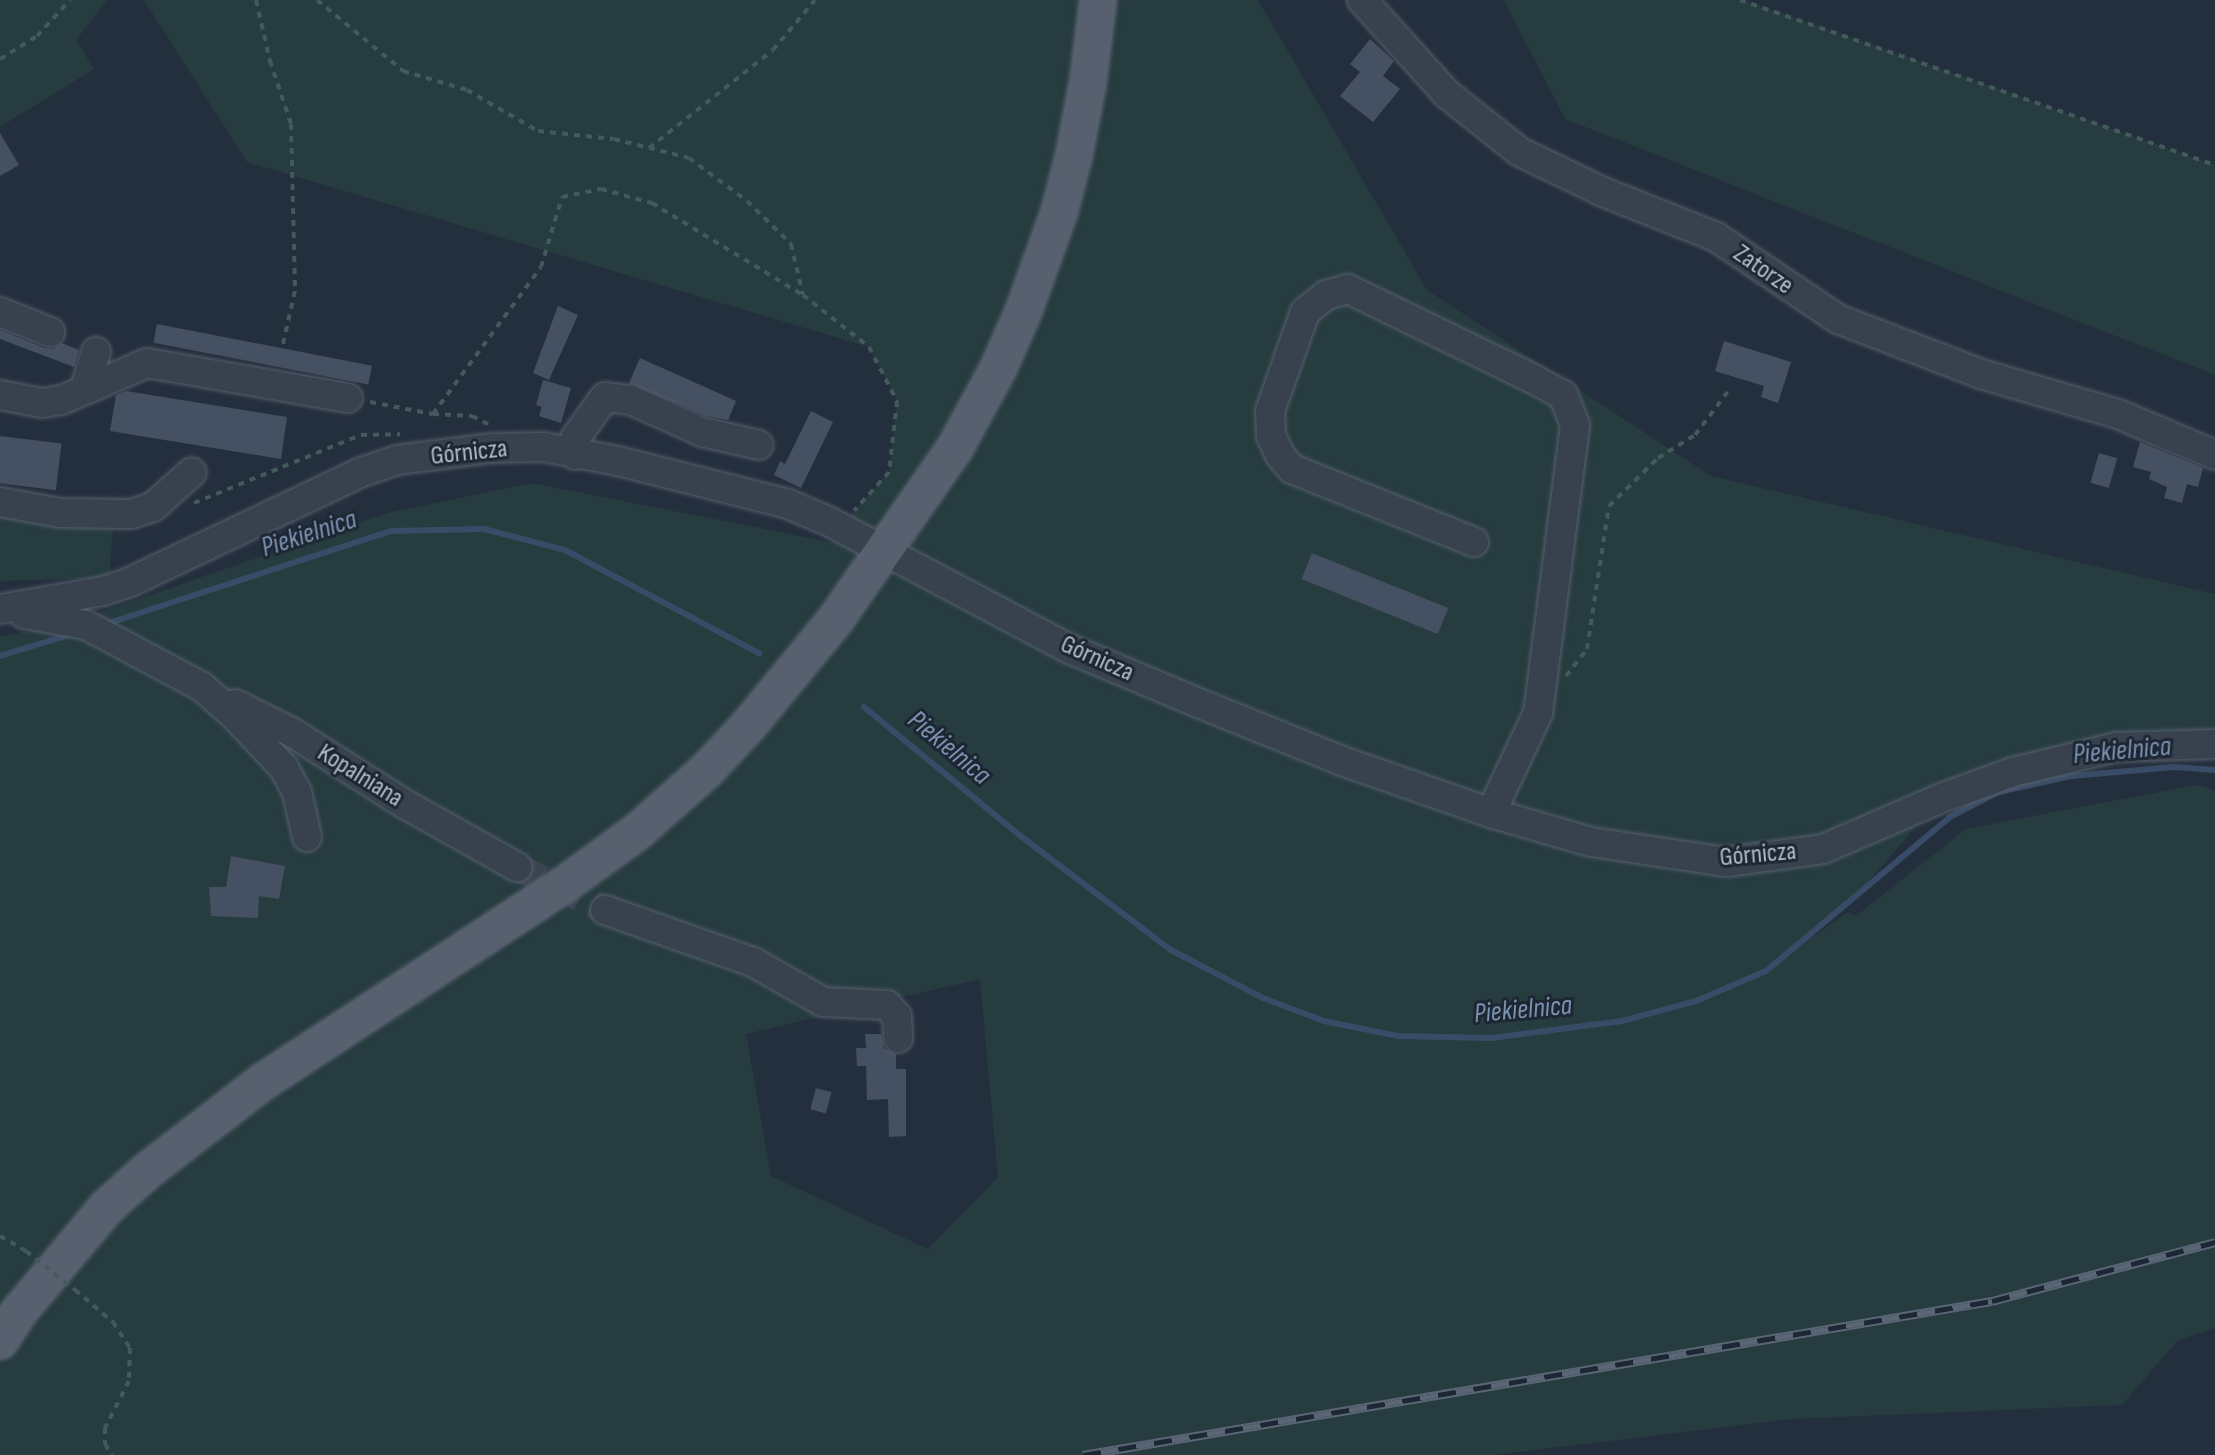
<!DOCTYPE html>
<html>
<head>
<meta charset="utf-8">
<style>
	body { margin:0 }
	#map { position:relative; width:2215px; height:1455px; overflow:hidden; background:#242f3e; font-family:"Sofia Sans Condensed",sans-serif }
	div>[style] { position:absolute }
	.green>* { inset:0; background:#263c3f }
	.stream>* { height:6px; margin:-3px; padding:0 3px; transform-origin:3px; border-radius:3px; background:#394c67 }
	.building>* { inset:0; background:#455162; transform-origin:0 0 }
	.minor-tunnel>* { height:28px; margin-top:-14px; transform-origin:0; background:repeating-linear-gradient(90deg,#3a4453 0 28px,transparent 0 42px) }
	.path>* { height:4px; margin-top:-2px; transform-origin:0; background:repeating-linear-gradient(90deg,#44595c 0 6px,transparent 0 12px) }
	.roads { filter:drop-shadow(0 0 2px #565f6c) drop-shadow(0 0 2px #565f6c) }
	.minor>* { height:28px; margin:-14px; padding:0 14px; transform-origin:14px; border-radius:14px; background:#38414e }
	.major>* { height:36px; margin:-18px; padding:0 18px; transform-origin:18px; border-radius:18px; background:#56606e }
	.rail>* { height:9px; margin-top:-4.5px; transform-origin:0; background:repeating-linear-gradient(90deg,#1d2633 0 18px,#5a6575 0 36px); box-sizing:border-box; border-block:2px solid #5a6575 }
	.path-bridge>* { height:4px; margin-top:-2px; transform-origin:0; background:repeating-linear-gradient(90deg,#44595c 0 6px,transparent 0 12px) }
	span { translate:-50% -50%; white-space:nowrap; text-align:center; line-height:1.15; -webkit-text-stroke:6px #1d2633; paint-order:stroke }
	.street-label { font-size:26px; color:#b4bcc9 }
	.water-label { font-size:28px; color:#7c92b1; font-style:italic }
</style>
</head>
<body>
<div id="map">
	<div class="green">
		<div style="clip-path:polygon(0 0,107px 0,76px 40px,94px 69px,0 127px)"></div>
		<div style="clip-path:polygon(evenodd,144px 0,1258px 0,1427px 290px,1711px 476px,2215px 594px,2215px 745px,2200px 743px,1939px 799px,1850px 904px,1786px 956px,1848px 912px,1856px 916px,1966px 829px,2196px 785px,2215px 790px,2215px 1328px,2178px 1340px,2122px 1405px,1792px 1419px,1493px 1455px,0 1455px,0 637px,75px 621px,387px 513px,532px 483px,881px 552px,849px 517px,889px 472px,897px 401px,869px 347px,247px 162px,144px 0,980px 979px,998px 1177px,928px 1249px,771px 1176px,746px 1034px,980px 979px)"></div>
		<div style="clip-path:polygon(1504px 0,1744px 0,2215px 165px,2215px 375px,1565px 119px)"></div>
		<div style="clip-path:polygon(0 516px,113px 529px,109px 578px,0 581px)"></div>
	</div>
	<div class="stream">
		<div style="left:106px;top:624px;width:300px;rotate:-18.1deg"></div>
		<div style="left:391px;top:531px;width:93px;rotate:-1.2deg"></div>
		<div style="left:484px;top:529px;width:84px;rotate:14.5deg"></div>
		<div style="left:565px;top:550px;width:220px;rotate:28deg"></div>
		<div style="left:0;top:656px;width:75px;rotate:-17deg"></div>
		<div style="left:864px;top:707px;width:200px;rotate:39.5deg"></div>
		<div style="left:1018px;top:834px;width:192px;rotate:37.2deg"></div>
		<div style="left:1171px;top:950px;width:104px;rotate:27.6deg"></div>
		<div style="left:1263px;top:998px;width:65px;rotate:20.7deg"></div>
		<div style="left:1324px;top:1021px;width:76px;rotate:11.5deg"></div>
		<div style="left:1398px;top:1036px;width:93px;rotate:1.2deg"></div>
		<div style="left:1491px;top:1038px;width:132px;rotate:-7.4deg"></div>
		<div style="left:1622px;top:1021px;width:77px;rotate:-15.1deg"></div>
		<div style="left:1696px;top:1001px;width:76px;rotate:-23.2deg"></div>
		<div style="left:1766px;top:971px;width:240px;rotate:-39.9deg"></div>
		<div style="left:1950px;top:817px;width:54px;rotate:-27.5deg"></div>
		<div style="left:1998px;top:792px;width:76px;rotate:-12.2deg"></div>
		<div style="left:2072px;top:776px;width:102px;rotate:-5deg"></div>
		<div style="left:2174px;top:767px;width:41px;rotate:4.2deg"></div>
	</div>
	<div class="building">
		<div style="clip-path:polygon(1370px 39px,1394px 61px,1383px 76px,1400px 89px,1373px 122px,1340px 96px,1360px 72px,1350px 64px)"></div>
		<div style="clip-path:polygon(0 133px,19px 165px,0 176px)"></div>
		<div style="clip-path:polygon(558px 306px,578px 315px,549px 380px,533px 373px)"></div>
		<div style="left:157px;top:324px;width:219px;height:19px;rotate:11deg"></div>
		<div style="clip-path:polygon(0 330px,44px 348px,53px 349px,62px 343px,79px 350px,74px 367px,0 339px)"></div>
		<div style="clip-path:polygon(1724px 341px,1791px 362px,1778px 403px,1761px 397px,1764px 386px,1715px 371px)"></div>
		<div style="clip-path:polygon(640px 358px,736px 401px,728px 420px,707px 416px,629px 383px)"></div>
		<div style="clip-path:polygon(543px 380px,571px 388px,561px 423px,539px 416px,542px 407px,536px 405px)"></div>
		<div style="clip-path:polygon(126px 391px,287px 417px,281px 459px,110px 431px,116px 395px)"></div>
		<div style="clip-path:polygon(811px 411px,833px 422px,801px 488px,774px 475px,780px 461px,785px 464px)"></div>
		<div style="left:0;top:436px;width:62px;height:47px;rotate:7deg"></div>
		<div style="clip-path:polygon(2140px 442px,2203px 468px,2198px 487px,2187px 484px,2182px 503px,2164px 498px,2167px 487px,2149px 479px,2151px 472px,2133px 467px)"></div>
		<div style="left:2099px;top:453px;width:19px;height:31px;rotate:16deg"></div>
		<div style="left:1312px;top:553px;width:147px;height:28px;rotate:22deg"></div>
		<div style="clip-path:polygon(231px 856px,285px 866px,279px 899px,259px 896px,258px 918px,211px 916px,209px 887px,226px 887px)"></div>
		<div style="clip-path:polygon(865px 1034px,881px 1034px,884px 1048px,896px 1054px,896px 1069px,906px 1069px,906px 1136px,889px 1137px,888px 1099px,867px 1100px,866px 1066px,857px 1066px,856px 1048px,866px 1048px)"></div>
		<div style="left:816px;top:1088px;width:16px;height:22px;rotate:15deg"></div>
	</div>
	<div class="minor-tunnel">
		<div style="left:517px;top:867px;width:98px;rotate:26deg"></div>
	</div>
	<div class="path">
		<div style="left:256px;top:0;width:63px;rotate:77.1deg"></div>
		<div style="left:270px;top:61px;width:66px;rotate:71.6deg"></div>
		<div style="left:291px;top:124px;width:167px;rotate:88.6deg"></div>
		<div style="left:295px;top:291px;width:58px;rotate:102.8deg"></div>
		<div style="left:317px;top:0;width:112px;rotate:39.5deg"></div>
		<div style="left:403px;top:71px;width:67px;rotate:16.5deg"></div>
		<div style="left:467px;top:90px;width:82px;rotate:30deg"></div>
		<div style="left:538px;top:131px;width:76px;rotate:6deg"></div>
		<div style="left:614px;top:139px;width:77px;rotate:14.2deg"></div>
		<div style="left:689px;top:158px;width:72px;rotate:36.6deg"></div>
		<div style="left:747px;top:201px;width:62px;rotate:44.3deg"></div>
		<div style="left:791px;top:244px;width:52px;rotate:76.8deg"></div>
		<div style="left:803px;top:295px;width:84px;rotate:38.2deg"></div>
		<div style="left:869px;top:347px;width:61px;rotate:62.6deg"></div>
		<div style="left:897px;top:401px;width:71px;rotate:96.4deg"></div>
		<div style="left:889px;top:472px;width:52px;rotate:131.9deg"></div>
		<div style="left:1740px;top:0;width:503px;rotate:19.16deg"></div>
		<div style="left:0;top:59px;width:44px;rotate:-31.9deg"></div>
		<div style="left:37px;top:36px;width:49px;rotate:-47.5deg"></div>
		<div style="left:649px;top:148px;width:158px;rotate:-38.3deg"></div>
		<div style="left:773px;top:50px;width:65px;rotate:-50deg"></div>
		<div style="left:370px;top:402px;width:64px;rotate:10.8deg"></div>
		<div style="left:433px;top:414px;width:39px;rotate:3deg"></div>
		<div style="left:472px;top:416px;width:20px;rotate:27deg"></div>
		<div style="left:433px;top:414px;width:182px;rotate:-53.7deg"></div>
		<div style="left:541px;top:267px;width:73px;rotate:-73.3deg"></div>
		<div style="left:562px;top:197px;width:40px;rotate:-12deg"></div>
		<div style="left:601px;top:189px;width:53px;rotate:15.4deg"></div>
		<div style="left:652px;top:203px;width:177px;rotate:31.4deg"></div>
		<div style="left:194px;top:503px;width:180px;rotate:-22.2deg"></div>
		<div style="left:361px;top:435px;width:39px;rotate:-1deg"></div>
		<div style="left:1566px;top:676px;width:34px;rotate:-52deg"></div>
		<div style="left:1587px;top:649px;width:145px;rotate:-81.3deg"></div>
		<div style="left:1609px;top:506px;width:69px;rotate:-44.4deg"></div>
		<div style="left:1658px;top:458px;width:44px;rotate:-31.9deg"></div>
		<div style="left:1695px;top:435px;width:56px;rotate:-52.9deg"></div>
		<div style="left:0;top:1236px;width:30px;rotate:30deg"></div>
		<div style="left:75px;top:1290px;width:50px;rotate:40.1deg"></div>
		<div style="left:113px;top:1322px;width:31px;rotate:57deg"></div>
		<div style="left:130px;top:1348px;width:33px;rotate:92deg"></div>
		<div style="left:129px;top:1381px;width:53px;rotate:117.1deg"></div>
		<div style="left:105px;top:1428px;width:16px;rotate:90deg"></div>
		<div style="left:105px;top:1444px;width:13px;rotate:58deg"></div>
	</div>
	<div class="roads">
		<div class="minor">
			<div style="left:1362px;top:0;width:127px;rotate:47.9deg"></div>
			<div style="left:1447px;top:94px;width:93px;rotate:38.5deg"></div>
			<div style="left:1520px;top:152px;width:92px;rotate:25.7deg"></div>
			<div style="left:1603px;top:192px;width:122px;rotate:21.7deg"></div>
			<div style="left:1716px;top:237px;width:147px;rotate:33.9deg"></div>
			<div style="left:1838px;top:319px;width:153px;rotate:21deg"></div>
			<div style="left:1981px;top:374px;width:143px;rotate:16.3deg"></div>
			<div style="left:2118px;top:414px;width:105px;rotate:22.9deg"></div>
			<div style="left:0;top:312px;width:54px;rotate:21.8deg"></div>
			<div style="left:85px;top:388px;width:38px;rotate:-73deg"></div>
			<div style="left:0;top:395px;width:43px;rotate:10.8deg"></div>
			<div style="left:42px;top:403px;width:20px;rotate:-9deg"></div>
			<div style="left:62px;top:400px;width:93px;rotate:-23.5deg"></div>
			<div style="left:147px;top:363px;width:204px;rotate:9.9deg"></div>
			<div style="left:575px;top:455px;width:18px;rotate:-87deg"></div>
			<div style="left:576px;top:437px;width:49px;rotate:-54.1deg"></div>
			<div style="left:605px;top:397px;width:26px;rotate:7deg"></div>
			<div style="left:631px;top:400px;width:78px;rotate:24.3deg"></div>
			<div style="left:702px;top:432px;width:58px;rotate:12.8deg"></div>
			<div style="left:0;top:502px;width:61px;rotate:10.4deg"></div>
			<div style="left:60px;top:513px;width:71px;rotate:0.8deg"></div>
			<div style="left:131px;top:514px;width:23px;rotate:-18deg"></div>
			<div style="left:153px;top:507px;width:52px;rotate:-41.9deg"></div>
			<div style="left:1474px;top:542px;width:196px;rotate:-158.1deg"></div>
			<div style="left:1292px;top:469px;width:18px;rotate:-131deg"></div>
			<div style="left:1280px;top:455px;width:21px;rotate:-115deg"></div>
			<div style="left:1271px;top:436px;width:25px;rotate:-92deg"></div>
			<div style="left:1270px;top:411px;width:105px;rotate:-70.5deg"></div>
			<div style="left:1305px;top:312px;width:27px;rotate:-39deg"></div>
			<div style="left:1326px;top:295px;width:23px;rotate:-15deg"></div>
			<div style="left:1348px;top:289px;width:208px;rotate:25.9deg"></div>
			<div style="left:1535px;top:380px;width:32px;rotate:28deg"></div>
			<div style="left:1563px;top:395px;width:32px;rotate:68deg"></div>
			<div style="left:1575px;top:425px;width:290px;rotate:97.3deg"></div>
			<div style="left:1538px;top:713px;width:110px;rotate:115.2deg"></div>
			<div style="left:0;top:609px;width:105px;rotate:-9.9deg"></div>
			<div style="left:103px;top:591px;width:28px;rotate:-18deg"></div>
			<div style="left:130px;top:582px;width:257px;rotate:-25.4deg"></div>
			<div style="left:362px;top:472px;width:37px;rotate:-19deg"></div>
			<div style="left:397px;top:460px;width:96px;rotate:-7.2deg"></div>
			<div style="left:492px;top:448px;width:52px;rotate:-1.1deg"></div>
			<div style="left:544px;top:447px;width:75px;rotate:10.7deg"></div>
			<div style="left:618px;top:461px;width:175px;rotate:14.2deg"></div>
			<div style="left:788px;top:504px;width:43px;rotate:23deg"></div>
			<div style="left:828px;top:521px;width:274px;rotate:27.9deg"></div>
			<div style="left:1070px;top:649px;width:137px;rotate:22.8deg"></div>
			<div style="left:1196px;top:702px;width:157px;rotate:22deg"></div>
			<div style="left:1342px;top:761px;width:158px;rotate:19.2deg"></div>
			<div style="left:1491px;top:813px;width:104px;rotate:16.2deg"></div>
			<div style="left:1591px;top:842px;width:136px;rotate:8.4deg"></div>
			<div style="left:1726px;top:862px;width:98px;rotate:-7.6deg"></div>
			<div style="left:1823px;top:849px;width:126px;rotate:-23.3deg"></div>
			<div style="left:1939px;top:799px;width:79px;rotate:-20deg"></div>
			<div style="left:2013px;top:772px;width:106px;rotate:-13.6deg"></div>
			<div style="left:2116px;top:747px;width:99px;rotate:-1.7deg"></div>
			<div style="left:24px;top:614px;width:63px;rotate:10.1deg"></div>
			<div style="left:86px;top:625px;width:132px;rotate:28.1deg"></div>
			<div style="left:202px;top:687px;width:43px;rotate:41.2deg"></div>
			<div style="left:234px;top:715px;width:73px;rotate:46.7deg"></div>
			<div style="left:284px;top:768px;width:27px;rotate:62deg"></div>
			<div style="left:297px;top:792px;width:46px;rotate:77.5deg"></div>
			<div style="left:235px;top:704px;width:65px;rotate:26.6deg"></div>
			<div style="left:293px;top:733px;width:130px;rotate:32.5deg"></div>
			<div style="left:403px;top:803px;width:131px;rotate:29.3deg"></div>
			<div style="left:605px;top:910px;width:157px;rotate:19.4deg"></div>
			<div style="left:753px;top:962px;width:81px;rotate:29.7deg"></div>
			<div style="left:823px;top:1002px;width:64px;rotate:2.7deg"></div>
			<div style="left:887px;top:1005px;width:15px;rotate:48deg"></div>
			<div style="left:897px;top:1016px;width:22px;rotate:87deg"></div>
		</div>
		<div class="major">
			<div style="left:0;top:1341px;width:33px;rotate:-57deg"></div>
			<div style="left:18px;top:1313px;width:138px;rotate:-50deg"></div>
			<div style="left:107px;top:1207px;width:54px;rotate:-42deg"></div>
			<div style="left:147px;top:1171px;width:148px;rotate:-37.6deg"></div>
			<div style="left:264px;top:1081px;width:355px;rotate:-33.2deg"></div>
			<div style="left:561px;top:887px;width:94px;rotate:-35.9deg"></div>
			<div style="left:637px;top:832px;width:92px;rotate:-41.5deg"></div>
			<div style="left:706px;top:771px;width:63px;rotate:-46.9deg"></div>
			<div style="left:749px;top:725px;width:137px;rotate:-50.6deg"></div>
			<div style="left:836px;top:619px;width:208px;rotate:-55.2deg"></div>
			<div style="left:955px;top:448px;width:90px;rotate:-61.4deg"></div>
			<div style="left:998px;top:369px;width:64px;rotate:-66.2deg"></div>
			<div style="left:1024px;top:310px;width:103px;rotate:-70.2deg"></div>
			<div style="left:1059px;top:213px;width:60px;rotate:-75.5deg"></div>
			<div style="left:1074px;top:155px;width:74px;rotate:-79.1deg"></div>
			<div style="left:1088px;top:82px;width:83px;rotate:-83deg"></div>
		</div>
	</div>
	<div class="rail">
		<div style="left:1083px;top:1455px;width:922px;rotate:-9.62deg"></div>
		<div style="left:1992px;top:1301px;width:231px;rotate:-14.8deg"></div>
	</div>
	<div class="path-bridge">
		<div style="left:26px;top:1251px;width:63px;rotate:38.5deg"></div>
	</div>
	<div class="street-label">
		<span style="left:1763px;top:270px;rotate:35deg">Zatorze</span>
		<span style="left:469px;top:453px;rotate:-6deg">Górnicza</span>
		<span style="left:1097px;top:659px;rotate:24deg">Górnicza</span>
		<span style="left:360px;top:776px;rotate:32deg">Kopalniana</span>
		<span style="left:1758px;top:855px;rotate:-5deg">Górnicza</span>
	</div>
	<div class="water-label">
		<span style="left:309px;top:534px;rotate:-18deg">Piekielnica</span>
		<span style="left:949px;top:748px;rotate:40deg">Piekielnica</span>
		<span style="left:2122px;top:751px;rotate:-5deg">Piekielnica</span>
		<span style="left:1523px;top:1010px;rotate:-5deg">Piekielnica</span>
	</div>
</div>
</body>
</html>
